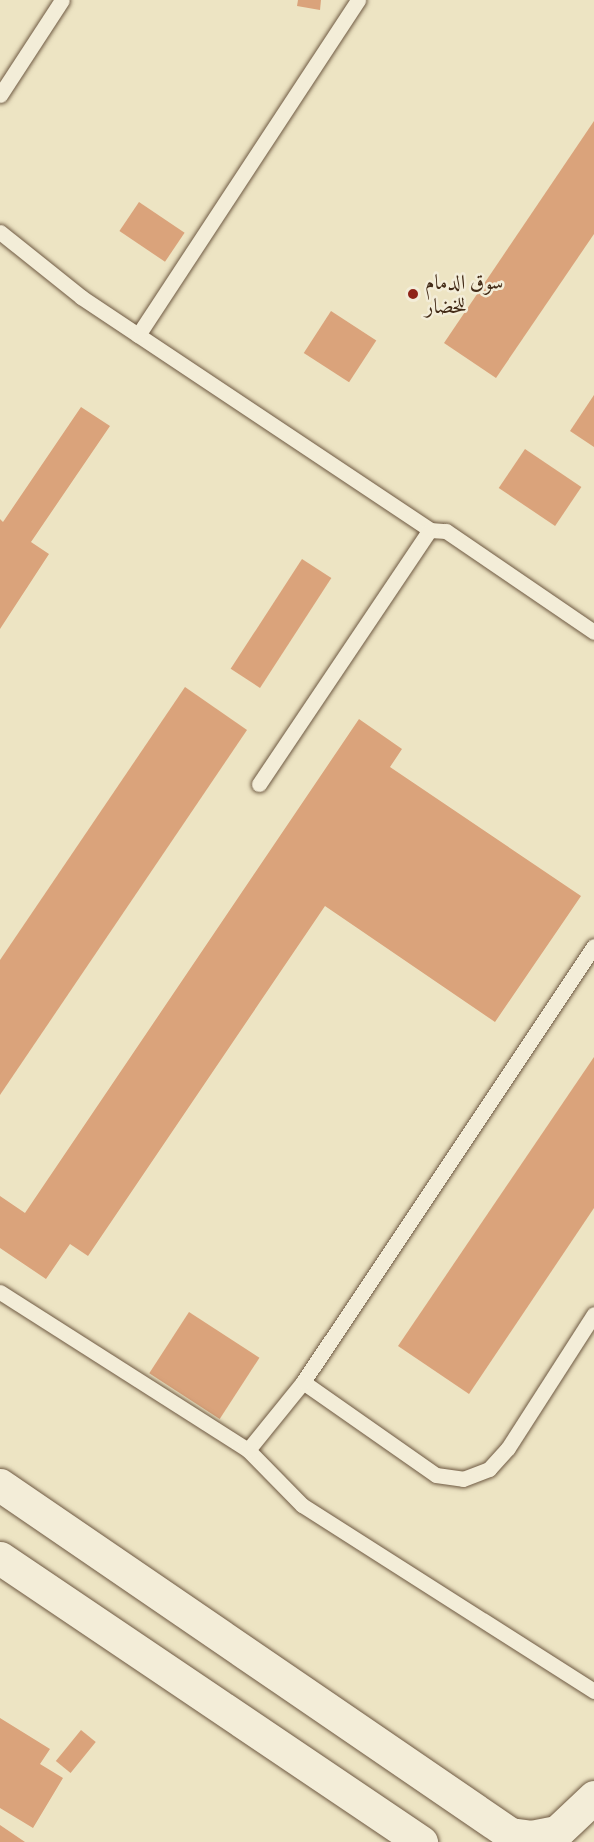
<!DOCTYPE html>
<html>
<head>
<meta charset="utf-8">
<style>
	body { margin:0 }
	#map { position:relative; width:594px; height:1842px; overflow:hidden; background:#ede4c3; font-family:"IM FELL French Canon",Amiri,serif }
	div>[style] { position:absolute }
	.building>* { inset:0; background:#daa37b; transform-origin:0 0 }
	.roads { filter:drop-shadow(0 0 2px #6e5942) drop-shadow(0 0 2px #6e5942) }
	.lane>* { height:15px; margin:-7.5px; padding:0 7.5px; transform-origin:7.5px; border-radius:7.5px; background:#f3edd8 }
	.secondary>* { height:33px; margin:-16.5px; padding:0 16.5px; transform-origin:16.5px; border-radius:16.5px; background:#f3edd8 }
	.dots>* { width:16px; height:16px; translate:-50% -50%; box-sizing:border-box; border:3px solid #f3edd8; border-radius:50% }
	span { translate:-50% -50%; white-space:nowrap; text-align:center; line-height:1.15; -webkit-text-stroke:5px #f3edd8; paint-order:stroke }
	.poi-label { font-size:21px; color:#432b17 }
	.left { translate:0 -50%; text-align:left }
</style>
</head>
<body>
<div id="map">
	<div class="building">
		<div style="clip-path:polygon(298px 0,321px 0,320px 10px,297px 6px)"></div>
		<div style="clip-path:polygon(594px 121px,594px 234px,496px 378px,444px 343px)"></div>
		<div style="left:139px;top:202px;width:55px;height:35px;rotate:34deg"></div>
		<div style="left:331px;top:311px;width:54px;height:50px;rotate:33deg"></div>
		<div style="clip-path:polygon(594px 395px,594px 447px,570px 431px)"></div>
		<div style="clip-path:polygon(81px 407px,110px 426px,31px 542px,49px 554px,0 629px,0 519px,3px 522px)"></div>
		<div style="left:525px;top:449px;width:68px;height:47px;rotate:34deg"></div>
		<div style="left:302px;top:559px;width:35px;height:131px;rotate:33deg"></div>
		<div style="clip-path:polygon(185px 687px,247px 730px,0 1095px,0 960px)"></div>
		<div style="clip-path:polygon(359px 719px,402px 749px,390px 767px,581px 896px,495px 1022px,325px 906px,88px 1256px,70px 1244px,46px 1279px,0 1248px,0 1196px,25px 1213px)"></div>
		<div style="clip-path:polygon(594px 1057px,594px 1208px,469px 1394px,398px 1346px)"></div>
		<div style="left:189px;top:1312px;width:84px;height:73px;rotate:33deg"></div>
		<div style="clip-path:polygon(0 1718px,50px 1749px,40px 1764px,63px 1778px,33px 1828px,0 1808px)"></div>
		<div style="left:81px;top:1730px;width:19px;height:40px;rotate:39deg"></div>
		<div style="clip-path:polygon(0 1825px,25px 1842px,0 1842px)"></div>
	</div>
	<div class="roads">
		<div class="lane">
			<div style="left:0;top:95px;width:113px;rotate:-56.9deg"></div>
			<div style="left:0;top:232px;width:104px;rotate:38.7deg"></div>
			<div style="left:81px;top:297px;width:420px;rotate:33.7deg"></div>
			<div style="left:430px;top:530px;width:16px;rotate:4deg"></div>
			<div style="left:446px;top:531px;width:179px;rotate:34.3deg"></div>
			<div style="left:138px;top:335px;width:401px;rotate:-56.7deg"></div>
			<div style="left:259px;top:784px;width:306px;rotate:-56.1deg"></div>
			<div style="left:0;top:1292px;width:294px;rotate:32.5deg"></div>
			<div style="left:248px;top:1450px;width:77px;rotate:45.5deg"></div>
			<div style="left:302px;top:1505px;width:346px;rotate:32.5deg"></div>
			<div style="left:303px;top:1382px;width:162px;rotate:35deg"></div>
			<div style="left:436px;top:1475px;width:27px;rotate:8deg"></div>
			<div style="left:463px;top:1479px;width:28px;rotate:-21deg"></div>
			<div style="left:489px;top:1469px;width:28px;rotate:-48deg"></div>
			<div style="left:508px;top:1448px;width:159px;rotate:-57.3deg"></div>
			<div style="left:248px;top:1450px;width:87px;rotate:-51deg"></div>
			<div style="left:303px;top:1382px;width:524px;rotate:-56.28deg"></div>
		</div>
		<div class="secondary">
			<div style="left:0;top:1485px;width:632px;rotate:34.37deg"></div>
			<div style="left:0;top:1558px;width:508px;rotate:34deg"></div>
			<div style="left:510px;top:1834px;width:21px;rotate:8deg"></div>
			<div style="left:531px;top:1837px;width:26px;rotate:-11deg"></div>
			<div style="left:557px;top:1832px;width:51px;rotate:-43.4deg"></div>
		</div>
	</div>
	<div class="dots">
		<div style="left:413px;top:294px;background:#8f2418"></div>
	</div>
	<div class="poi-label">
		<span class="left" style="left:425px;top:294px">سوق الدمام<br>للخضار</span>
	</div>
</div>
</body>
</html>
